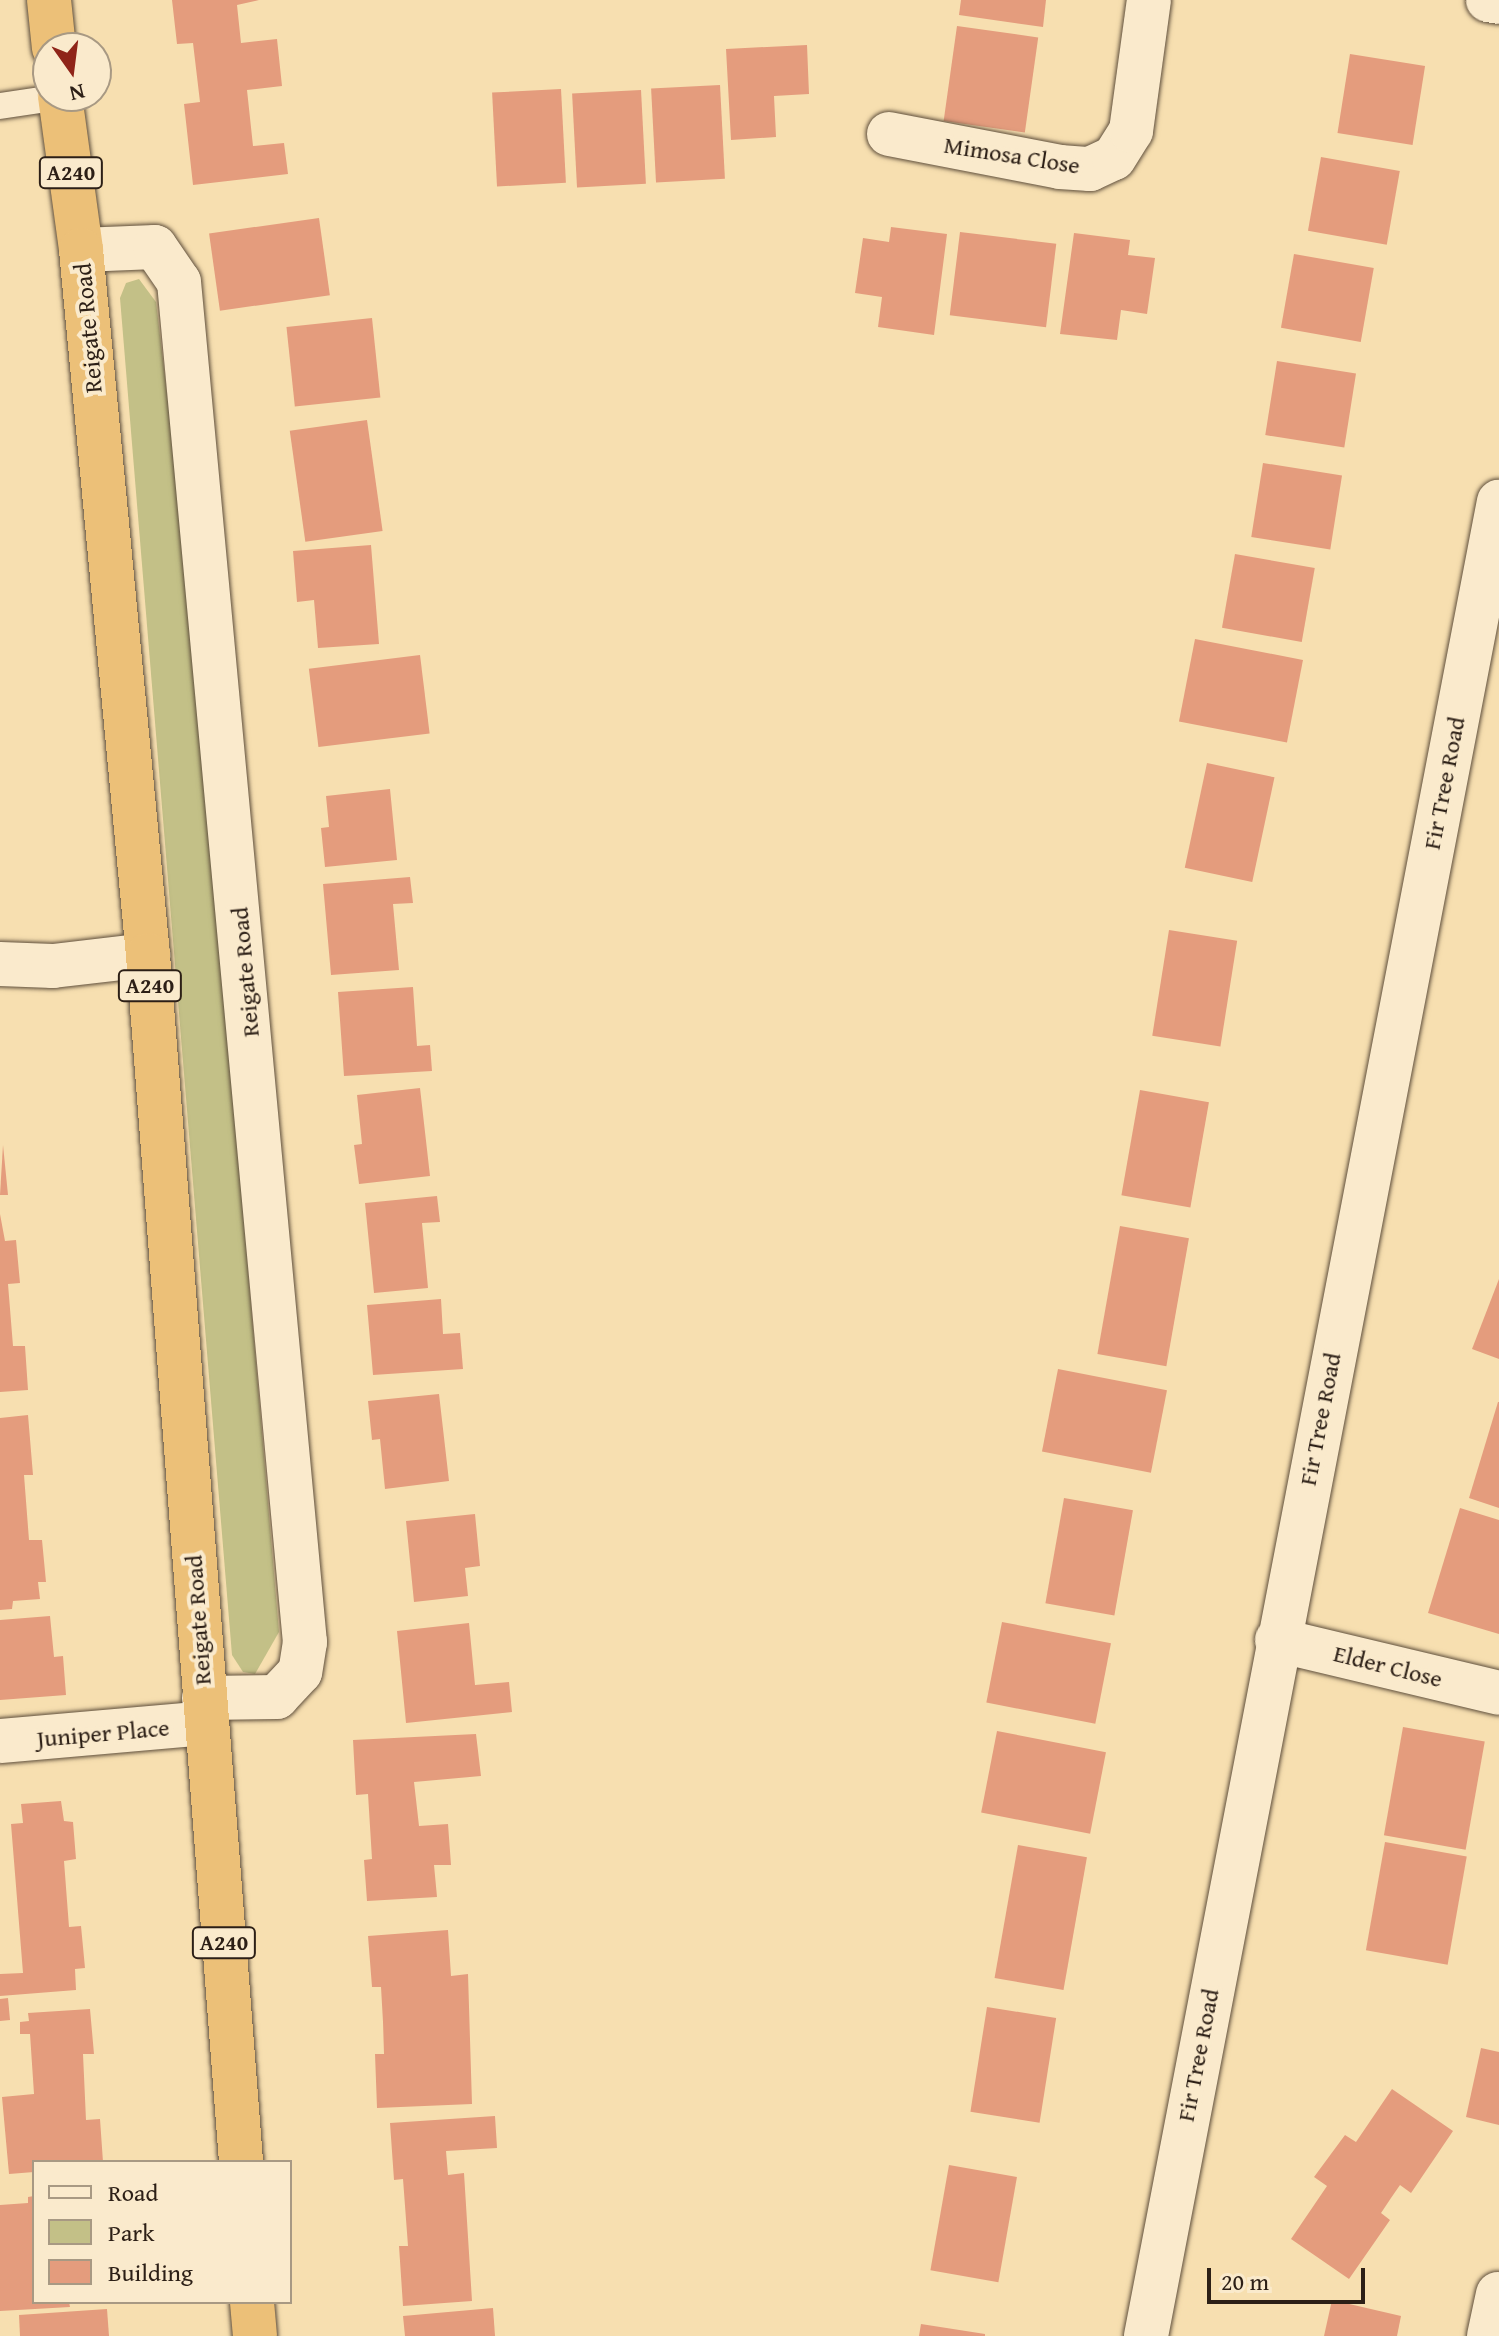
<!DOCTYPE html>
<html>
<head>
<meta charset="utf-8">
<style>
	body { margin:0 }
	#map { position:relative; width:1499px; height:2336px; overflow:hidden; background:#f7dfb0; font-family:"Gentium Book Plus",serif }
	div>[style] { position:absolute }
	.green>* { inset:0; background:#c3c087 }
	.building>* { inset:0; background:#e49c7d; transform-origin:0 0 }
	.roads { filter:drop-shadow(0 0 2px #5f4f3c) drop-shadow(0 0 2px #5f4f3c) }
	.service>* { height:26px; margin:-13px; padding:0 13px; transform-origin:13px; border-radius:13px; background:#faeacc }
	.minor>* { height:44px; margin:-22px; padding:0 22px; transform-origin:22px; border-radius:22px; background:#faeacc }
	.secondary>* { height:44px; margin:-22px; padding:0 22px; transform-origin:22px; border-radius:22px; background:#faeacc }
	.trunk>* { height:44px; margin:-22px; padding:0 22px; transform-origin:22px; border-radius:22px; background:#ecc078 }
	span { translate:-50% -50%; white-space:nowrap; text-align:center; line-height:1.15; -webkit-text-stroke:8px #faeacc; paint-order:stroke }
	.shield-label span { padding:2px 6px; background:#faeacc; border:2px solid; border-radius:6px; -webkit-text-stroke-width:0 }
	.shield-label { font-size:22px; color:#2c1f16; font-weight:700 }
	.street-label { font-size:24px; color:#2c1f16 }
	.legend { position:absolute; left:32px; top:2160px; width:260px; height:144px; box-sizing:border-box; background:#faeacc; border:2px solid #a89983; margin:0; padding:10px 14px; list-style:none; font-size:24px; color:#2c1f16 }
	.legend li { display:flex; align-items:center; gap:16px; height:40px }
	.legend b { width:40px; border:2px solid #a89983 }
	.north { position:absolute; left:32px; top:32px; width:80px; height:80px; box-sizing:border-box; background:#faeacc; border:2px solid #a89983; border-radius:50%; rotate:166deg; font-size:22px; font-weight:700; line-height:32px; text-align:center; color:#2c1f16 }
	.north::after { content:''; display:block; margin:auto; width:28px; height:36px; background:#8f2418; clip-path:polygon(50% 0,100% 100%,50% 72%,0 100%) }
	.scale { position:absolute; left:1207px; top:2268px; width:158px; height:36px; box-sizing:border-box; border:4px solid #2c1f16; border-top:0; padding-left:10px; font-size:24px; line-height:28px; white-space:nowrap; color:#2c1f16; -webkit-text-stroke:6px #faeacc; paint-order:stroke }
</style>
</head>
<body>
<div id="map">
	<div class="green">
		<div style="clip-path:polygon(139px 279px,156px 302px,189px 578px,279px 1632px,255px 1674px,243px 1672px,232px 1655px,120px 298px,126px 283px)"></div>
	</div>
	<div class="building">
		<div style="clip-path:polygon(172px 0,259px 0,237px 5px,241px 43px,277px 39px,282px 86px,247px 90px,253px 146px,284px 143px,288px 174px,193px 185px,184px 104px,200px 102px,193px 43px,177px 44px)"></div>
		<div style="clip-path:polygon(961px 0,1046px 0,1043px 27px,959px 15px)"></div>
		<div style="left:957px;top:26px;width:82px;height:96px;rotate:8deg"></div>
		<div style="clip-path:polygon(807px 45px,809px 94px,774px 96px,776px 137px,731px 140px,726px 49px)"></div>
		<div style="left:1350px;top:54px;width:76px;height:80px;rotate:9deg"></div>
		<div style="left:720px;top:85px;width:94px;height:69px;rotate:87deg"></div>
		<div style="left:561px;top:89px;width:94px;height:69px;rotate:87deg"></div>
		<div style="left:641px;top:90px;width:94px;height:69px;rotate:87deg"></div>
		<div style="left:1321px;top:157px;width:80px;height:75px;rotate:10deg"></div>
		<div style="left:319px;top:218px;width:78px;height:111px;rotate:82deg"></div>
		<div style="clip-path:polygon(891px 227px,947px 234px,934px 335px,878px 327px,882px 297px,855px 293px,863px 238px,889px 242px)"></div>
		<div style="left:960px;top:232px;width:97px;height:84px;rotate:7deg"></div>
		<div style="clip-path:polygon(1074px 233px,1130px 240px,1128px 255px,1155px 258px,1147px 314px,1121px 310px,1117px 340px,1060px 334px)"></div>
		<div style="left:1294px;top:254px;width:81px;height:75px;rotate:10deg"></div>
		<div style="left:372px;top:318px;width:80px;height:86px;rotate:84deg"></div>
		<div style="left:1277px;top:361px;width:80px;height:75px;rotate:9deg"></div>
		<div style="left:367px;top:420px;width:112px;height:78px;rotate:82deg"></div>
		<div style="left:1263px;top:463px;width:80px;height:75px;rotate:9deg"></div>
		<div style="clip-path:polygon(371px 545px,379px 644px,318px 648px,314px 600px,297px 602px,293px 551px)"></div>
		<div style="left:1235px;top:554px;width:81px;height:75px;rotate:10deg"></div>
		<div style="left:1195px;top:639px;width:110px;height:84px;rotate:11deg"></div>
		<div style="left:420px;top:655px;width:79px;height:112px;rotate:83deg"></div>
		<div style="left:1207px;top:763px;width:69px;height:107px;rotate:12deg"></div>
		<div style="clip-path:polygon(390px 789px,397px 860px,325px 867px,321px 828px,329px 827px,326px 796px)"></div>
		<div style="clip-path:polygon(410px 877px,413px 903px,393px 904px,399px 970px,331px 975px,323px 884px)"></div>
		<div style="left:1169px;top:930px;width:69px;height:107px;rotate:9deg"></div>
		<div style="clip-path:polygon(413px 987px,417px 1046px,430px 1045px,432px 1071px,344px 1076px,338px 992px)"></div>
		<div style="clip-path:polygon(420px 1088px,430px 1176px,359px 1184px,354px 1145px,362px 1144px,357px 1095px)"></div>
		<div style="left:1140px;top:1090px;width:70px;height:107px;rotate:10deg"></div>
		<div style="clip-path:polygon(3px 1145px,8px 1195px,0 1195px)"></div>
		<div style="clip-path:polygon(437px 1196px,440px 1222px,422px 1223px,428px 1288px,374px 1293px,365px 1203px)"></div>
		<div style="clip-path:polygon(0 1214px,5px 1241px,16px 1240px,20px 1283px,8px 1284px,13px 1346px,25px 1346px,28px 1390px,0 1392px)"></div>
		<div style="left:1120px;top:1226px;width:70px;height:130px;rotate:10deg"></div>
		<div style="clip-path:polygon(1499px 1279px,1499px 1359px,1472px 1349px)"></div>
		<div style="clip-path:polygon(441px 1299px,443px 1334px,460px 1333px,463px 1369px,373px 1375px,367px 1305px)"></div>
		<div style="left:1058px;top:1369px;width:111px;height:84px;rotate:11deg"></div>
		<div style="clip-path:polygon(439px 1394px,449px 1481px,385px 1489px,380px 1439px,372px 1440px,368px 1401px)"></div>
		<div style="clip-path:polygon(1498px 1402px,1499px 1402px,1499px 1508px,1469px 1498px)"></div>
		<div style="clip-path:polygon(28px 1415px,33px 1475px,24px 1475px,29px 1540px,42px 1540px,46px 1582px,38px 1582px,40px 1599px,13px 1601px,12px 1609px,0 1610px,0 1418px)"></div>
		<div style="left:1064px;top:1498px;width:70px;height:107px;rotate:10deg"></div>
		<div style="clip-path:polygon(1460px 1508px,1499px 1520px,1499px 1634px,1428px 1613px)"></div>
		<div style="clip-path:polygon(475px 1514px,480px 1566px,465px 1568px,468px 1596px,414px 1602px,406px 1521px)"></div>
		<div style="clip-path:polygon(50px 1616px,54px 1657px,63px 1656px,66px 1695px,0 1700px,0 1620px)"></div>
		<div style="left:1002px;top:1622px;width:111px;height:82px;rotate:11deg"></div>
		<div style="clip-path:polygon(469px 1623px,475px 1685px,509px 1682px,512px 1712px,406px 1723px,397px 1631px)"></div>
		<div style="left:1403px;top:1727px;width:83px;height:110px;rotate:10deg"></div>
		<div style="left:997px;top:1731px;width:111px;height:83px;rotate:11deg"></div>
		<div style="clip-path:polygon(476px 1734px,481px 1776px,414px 1782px,419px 1826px,448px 1824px,451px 1865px,434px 1865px,437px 1897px,367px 1901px,364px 1860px,372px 1859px,368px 1794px,356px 1795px,353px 1740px)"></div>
		<div style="clip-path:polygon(61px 1801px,64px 1821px,73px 1822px,76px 1859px,64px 1861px,69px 1927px,81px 1926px,85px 1968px,75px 1969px,76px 1990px,0 1996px,0 1974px,23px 1973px,11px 1824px,23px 1823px,21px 1804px)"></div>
		<div style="left:1385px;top:1842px;width:83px;height:110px;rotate:10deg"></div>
		<div style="left:1018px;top:1845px;width:70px;height:135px;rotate:10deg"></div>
		<div style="clip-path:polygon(448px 1930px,451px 1976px,468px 1974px,472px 2104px,377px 2108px,375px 2054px,384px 2054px,383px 2022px,381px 1987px,372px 1987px,368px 1936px)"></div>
		<div style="clip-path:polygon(8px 1998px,10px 2020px,0 2021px,0 1999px)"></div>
		<div style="left:987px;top:2007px;width:70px;height:106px;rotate:9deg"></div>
		<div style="clip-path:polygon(90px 2009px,94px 2054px,83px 2054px,86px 2120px,100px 2119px,103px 2162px,34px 2162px,34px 2172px,9px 2174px,2px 2097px,34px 2094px,30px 2034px,20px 2034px,20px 2022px,29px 2021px,28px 2013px)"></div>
		<div style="clip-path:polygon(1481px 2048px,1499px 2052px,1499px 2125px,1466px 2117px)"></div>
		<div style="clip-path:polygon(1392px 2089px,1453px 2131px,1411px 2193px,1400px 2185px,1391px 2198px,1381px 2213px,1390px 2220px,1349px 2279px,1291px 2239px,1327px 2186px,1314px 2177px,1345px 2135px,1356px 2142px)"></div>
		<div style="clip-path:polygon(495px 2116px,497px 2148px,446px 2151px,448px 2175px,464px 2173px,472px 2301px,403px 2306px,399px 2246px,408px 2246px,403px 2179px,394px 2180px,390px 2123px)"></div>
		<div style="left:949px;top:2165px;width:69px;height:107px;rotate:10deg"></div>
		<div style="clip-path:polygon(34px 2196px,34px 2302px,69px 2302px,70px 2307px,0 2311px,0 2205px,28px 2203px,28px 2197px)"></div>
		<div style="clip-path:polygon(1332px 2300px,1401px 2316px,1397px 2336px,1324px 2336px)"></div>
		<div style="clip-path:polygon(493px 2308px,495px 2336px,405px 2336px,403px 2316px)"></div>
		<div style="clip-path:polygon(107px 2309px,109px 2336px,20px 2336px,19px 2315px)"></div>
		<div style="clip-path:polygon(921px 2324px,985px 2334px,985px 2336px,919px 2336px)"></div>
	</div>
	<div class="roads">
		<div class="service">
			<div style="left:0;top:106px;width:61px;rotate:-8.5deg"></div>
		</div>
		<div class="minor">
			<div style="left:1488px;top:0;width:11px;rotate:10deg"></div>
			<div style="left:889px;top:134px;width:174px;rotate:10.9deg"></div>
			<div style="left:1060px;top:167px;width:30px;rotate:4deg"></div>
			<div style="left:1090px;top:169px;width:26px;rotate:-25deg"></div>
			<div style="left:1114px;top:158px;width:32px;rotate:-58deg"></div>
			<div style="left:1131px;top:131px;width:132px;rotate:-82.2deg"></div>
			<div style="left:81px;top:250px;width:74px;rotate:-2.3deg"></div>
			<div style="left:155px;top:247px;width:42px;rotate:55.6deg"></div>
			<div style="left:179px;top:282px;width:1366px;rotate:84.71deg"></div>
			<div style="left:305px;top:1642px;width:30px;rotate:99deg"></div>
			<div style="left:300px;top:1672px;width:34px;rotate:133deg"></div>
			<div style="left:277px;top:1697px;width:73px;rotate:179.2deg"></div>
			<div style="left:0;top:964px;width:53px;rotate:2.2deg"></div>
			<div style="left:53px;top:966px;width:96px;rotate:-6.6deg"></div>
			<div style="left:1277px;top:1640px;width:228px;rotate:13.4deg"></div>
			<div style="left:0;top:1741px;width:207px;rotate:-5deg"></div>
			<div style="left:1489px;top:2336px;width:43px;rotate:-77.9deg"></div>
		</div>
		<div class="secondary">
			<div style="left:1146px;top:2336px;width:1868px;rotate:-79.11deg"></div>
		</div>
		<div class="trunk">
			<div style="left:49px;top:0;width:48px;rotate:84.1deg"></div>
			<div style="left:60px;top:96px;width:155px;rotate:82.2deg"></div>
			<div style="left:81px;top:250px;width:708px;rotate:84.57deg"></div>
			<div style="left:148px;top:955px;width:1211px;rotate:85.59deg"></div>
			<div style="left:252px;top:2302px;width:34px;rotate:85deg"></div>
		</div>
	</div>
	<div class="shield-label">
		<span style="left:71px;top:173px">A240</span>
		<span style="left:150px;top:986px">A240</span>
		<span style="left:224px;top:1943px">A240</span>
	</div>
	<div class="street-label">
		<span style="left:1012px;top:155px;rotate:9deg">Mimosa Close</span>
		<span style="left:88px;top:328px;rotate:-95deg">Reigate Road</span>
		<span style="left:1444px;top:783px;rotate:-79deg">Fir Tree Road</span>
		<span style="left:245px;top:972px;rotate:-95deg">Reigate Road</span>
		<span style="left:1320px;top:1419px;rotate:-79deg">Fir Tree Road</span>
		<span style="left:198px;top:1620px;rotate:-94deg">Reigate Road</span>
		<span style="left:1388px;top:1666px;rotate:14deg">Elder Close</span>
		<span style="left:103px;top:1733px;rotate:-5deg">Juniper Place</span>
		<span style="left:1198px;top:2055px;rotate:-79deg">Fir Tree Road</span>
	</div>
	<ul class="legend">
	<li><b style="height:10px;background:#faeacc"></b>Road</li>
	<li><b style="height:22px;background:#c3c087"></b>Park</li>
	<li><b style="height:22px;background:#e49c7d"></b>Building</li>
	</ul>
	<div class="north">N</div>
	<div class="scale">20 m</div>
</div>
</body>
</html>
